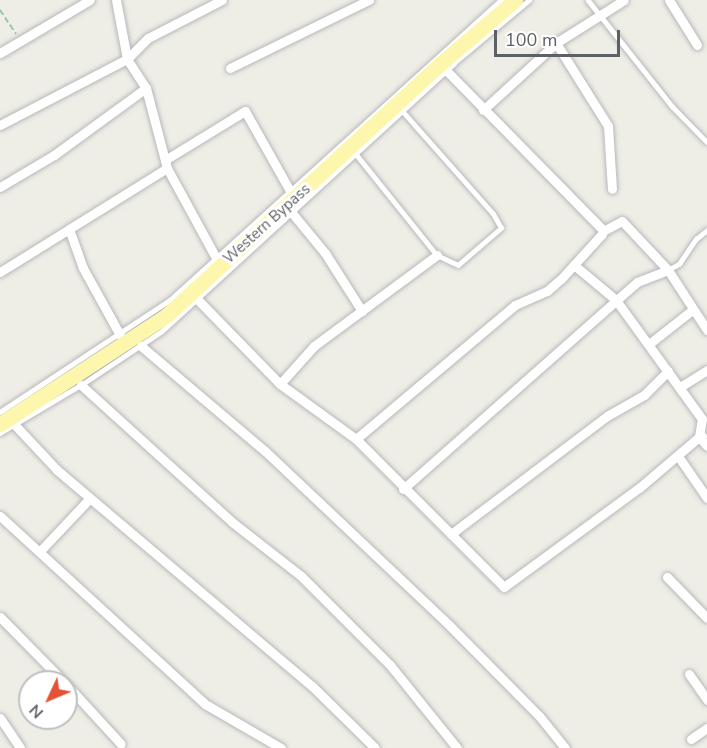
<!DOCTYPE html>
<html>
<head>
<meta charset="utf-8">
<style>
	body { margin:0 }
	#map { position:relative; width:707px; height:748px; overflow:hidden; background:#efeee6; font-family:"Nunito Sans",sans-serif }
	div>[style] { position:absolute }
	.path>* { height:1.5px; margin-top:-0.75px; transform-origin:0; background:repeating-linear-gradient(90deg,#9bc5ab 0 6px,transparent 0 9px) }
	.roads { filter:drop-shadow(0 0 2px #b6b8bc) drop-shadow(0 0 2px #b6b8bc) }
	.lane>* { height:4.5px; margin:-2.25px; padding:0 2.25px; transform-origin:2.25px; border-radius:2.25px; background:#fff }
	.street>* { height:9px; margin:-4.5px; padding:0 4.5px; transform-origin:4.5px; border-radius:4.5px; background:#fff }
	.primary>* { height:15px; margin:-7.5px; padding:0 7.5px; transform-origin:7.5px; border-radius:7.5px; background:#fdf7ad }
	span { translate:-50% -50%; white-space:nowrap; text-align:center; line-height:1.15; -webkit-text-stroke:6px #fff; paint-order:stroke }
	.street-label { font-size:15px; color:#5d6166 }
	.north { position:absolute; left:18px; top:670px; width:60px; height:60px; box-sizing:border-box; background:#fff; border:2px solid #bec0c2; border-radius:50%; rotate:226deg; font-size:16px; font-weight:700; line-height:24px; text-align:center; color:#5d6166 }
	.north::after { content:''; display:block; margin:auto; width:21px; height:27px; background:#e65236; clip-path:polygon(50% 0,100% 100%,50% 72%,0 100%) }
	.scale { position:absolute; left:494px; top:30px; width:126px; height:27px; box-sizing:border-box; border:3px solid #5d6166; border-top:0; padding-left:8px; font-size:18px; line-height:21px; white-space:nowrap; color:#5d6166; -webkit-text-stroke:4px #fff; paint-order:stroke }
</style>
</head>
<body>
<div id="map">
	<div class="path">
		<div style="left:0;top:10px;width:29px;rotate:56deg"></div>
	</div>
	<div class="roads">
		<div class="lane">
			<div style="left:588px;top:0;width:135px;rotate:51.6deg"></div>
			<div style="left:672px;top:106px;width:50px;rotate:45.8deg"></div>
			<div style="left:356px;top:154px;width:129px;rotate:51.3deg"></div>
			<div style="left:437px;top:255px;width:23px;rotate:25deg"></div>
			<div style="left:458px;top:265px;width:57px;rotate:-40.7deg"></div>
			<div style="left:501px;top:228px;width:16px;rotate:-120deg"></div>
			<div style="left:493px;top:214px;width:137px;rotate:-131.5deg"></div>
			<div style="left:668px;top:270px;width:13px;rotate:-29deg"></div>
			<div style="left:679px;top:264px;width:30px;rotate:-56deg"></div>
			<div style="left:696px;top:239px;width:14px;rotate:-39deg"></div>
			<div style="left:0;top:412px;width:204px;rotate:-33.4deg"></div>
			<div style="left:170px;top:300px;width:447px;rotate:-42.2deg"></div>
			<div style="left:0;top:433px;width:94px;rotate:-30.7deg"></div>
			<div style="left:81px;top:385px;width:97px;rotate:-33.7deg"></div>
			<div style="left:162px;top:331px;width:396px;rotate:-42.5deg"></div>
			<div style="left:454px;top:63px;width:98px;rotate:-40deg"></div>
		</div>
		<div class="street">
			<div style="left:116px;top:0;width:60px;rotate:79.4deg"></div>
			<div style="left:127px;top:59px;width:35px;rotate:57deg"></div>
			<div style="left:146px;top:88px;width:83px;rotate:75.3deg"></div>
			<div style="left:167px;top:168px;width:102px;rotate:61.4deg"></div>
			<div style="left:669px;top:0;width:53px;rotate:58.1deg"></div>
			<div style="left:556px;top:43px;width:98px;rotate:57.9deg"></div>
			<div style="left:608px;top:126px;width:63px;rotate:86.4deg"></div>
			<div style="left:0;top:53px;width:104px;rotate:-30.5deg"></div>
			<div style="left:230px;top:68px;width:155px;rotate:-26.1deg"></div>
			<div style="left:483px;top:110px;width:99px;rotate:-42.5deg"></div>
			<div style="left:556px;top:43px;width:80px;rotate:-32.3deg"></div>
			<div style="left:0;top:125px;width:143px;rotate:-27.5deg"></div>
			<div style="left:127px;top:59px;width:30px;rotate:-45deg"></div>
			<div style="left:148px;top:38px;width:83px;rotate:-27.2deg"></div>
			<div style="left:165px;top:160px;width:94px;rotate:-31.5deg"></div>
			<div style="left:245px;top:111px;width:92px;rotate:60.6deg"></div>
			<div style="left:0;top:187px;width:63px;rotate:-30.7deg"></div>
			<div style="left:54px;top:155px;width:114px;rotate:-36.1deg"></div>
			<div style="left:292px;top:213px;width:52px;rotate:50.5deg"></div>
			<div style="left:325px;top:253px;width:69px;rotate:57.5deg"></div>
			<div style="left:603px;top:231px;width:21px;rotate:-28deg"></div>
			<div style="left:622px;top:221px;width:67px;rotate:46.8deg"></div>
			<div style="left:668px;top:270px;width:72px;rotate:57deg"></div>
			<div style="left:0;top:272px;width:81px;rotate:-31.9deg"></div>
			<div style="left:197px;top:299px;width:119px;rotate:45.7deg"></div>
			<div style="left:280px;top:384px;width:94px;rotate:35.9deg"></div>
			<div style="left:356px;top:439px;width:208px;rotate:-40.1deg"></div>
			<div style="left:515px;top:305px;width:35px;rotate:-24deg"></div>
			<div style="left:547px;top:291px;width:18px;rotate:-41deg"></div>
			<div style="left:561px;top:279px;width:61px;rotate:-47.7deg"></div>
			<div style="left:602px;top:234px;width:5px;rotate:-90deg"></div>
			<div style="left:602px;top:229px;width:223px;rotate:-134.5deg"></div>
			<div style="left:120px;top:335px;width:77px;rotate:-118.9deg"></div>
			<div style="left:83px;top:268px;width:41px;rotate:-109.7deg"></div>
			<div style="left:69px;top:229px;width:115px;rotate:-31.9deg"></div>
			<div style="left:649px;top:344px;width:55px;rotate:-38.3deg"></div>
			<div style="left:141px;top:346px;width:162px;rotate:40.3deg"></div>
			<div style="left:265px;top:451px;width:253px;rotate:43.4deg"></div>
			<div style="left:449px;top:625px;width:129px;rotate:45.3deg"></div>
			<div style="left:540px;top:717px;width:40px;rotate:51deg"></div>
			<div style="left:280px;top:384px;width:51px;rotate:-48.2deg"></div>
			<div style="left:314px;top:346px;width:153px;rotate:-36.5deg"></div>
			<div style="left:81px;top:385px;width:204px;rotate:42.2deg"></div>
			<div style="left:232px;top:522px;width:88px;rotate:38deg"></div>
			<div style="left:301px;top:576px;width:126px;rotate:45deg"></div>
			<div style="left:390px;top:665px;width:107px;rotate:51.1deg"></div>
			<div style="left:680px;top:387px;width:32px;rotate:-32deg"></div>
			<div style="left:14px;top:424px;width:63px;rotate:46.9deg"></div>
			<div style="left:57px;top:470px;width:334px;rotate:40.3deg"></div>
			<div style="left:312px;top:686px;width:88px;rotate:44.5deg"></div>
			<div style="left:702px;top:436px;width:3px;rotate:162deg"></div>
			<div style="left:699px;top:437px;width:12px;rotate:48deg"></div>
			<div style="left:356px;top:439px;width:209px;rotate:45deg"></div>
			<div style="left:504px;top:587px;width:167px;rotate:-36.3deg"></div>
			<div style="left:639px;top:488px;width:79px;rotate:-40.4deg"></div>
			<div style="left:699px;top:437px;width:18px;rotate:-81deg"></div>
			<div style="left:702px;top:419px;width:147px;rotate:-125.9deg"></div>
			<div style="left:616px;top:300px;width:55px;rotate:-140.2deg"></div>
			<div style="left:678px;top:456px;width:51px;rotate:55.4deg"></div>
			<div style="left:403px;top:489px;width:312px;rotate:-41.5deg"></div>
			<div style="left:637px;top:282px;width:33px;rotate:-21deg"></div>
			<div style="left:0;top:516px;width:278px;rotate:42.5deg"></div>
			<div style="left:205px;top:704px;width:88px;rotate:30.1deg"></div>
			<div style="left:451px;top:534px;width:196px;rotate:-37.1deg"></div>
			<div style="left:607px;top:416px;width:43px;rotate:-29.6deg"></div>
			<div style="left:644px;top:395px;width:34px;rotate:-45deg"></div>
			<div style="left:41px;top:550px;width:71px;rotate:-46.7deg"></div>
			<div style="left:667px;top:577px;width:57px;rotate:45.7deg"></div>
			<div style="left:0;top:617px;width:91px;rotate:45.4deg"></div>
			<div style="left:689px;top:674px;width:32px;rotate:55deg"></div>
			<div style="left:66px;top:684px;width:81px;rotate:47.5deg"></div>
			<div style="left:0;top:718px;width:36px;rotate:56deg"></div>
			<div style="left:691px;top:739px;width:19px;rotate:-35deg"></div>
		</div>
		<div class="primary">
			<div style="left:0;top:424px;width:199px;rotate:-33.1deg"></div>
			<div style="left:167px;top:315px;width:371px;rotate:-42.6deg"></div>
			<div style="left:440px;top:64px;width:99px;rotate:-40.5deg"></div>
		</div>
	</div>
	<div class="street-label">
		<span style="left:267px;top:224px;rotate:-42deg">Western Bypass</span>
	</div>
	<div class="north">N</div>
	<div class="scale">100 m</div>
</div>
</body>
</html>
